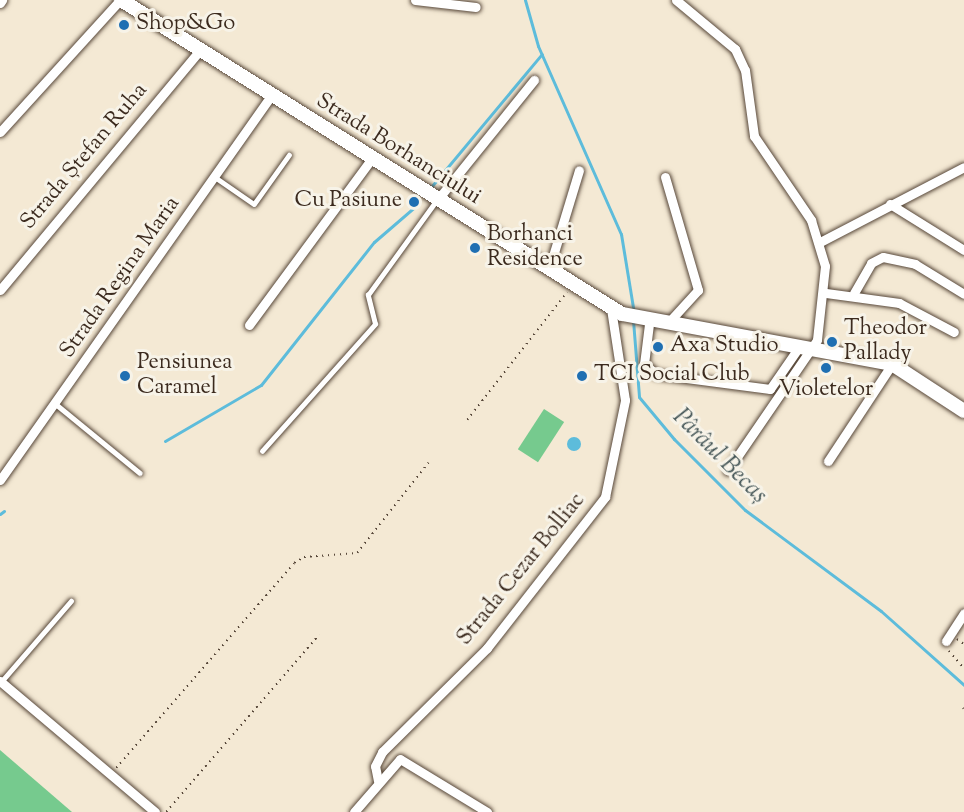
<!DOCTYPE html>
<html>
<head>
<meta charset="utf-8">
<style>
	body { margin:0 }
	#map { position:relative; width:964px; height:812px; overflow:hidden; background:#f4e9d4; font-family:"Sorts Mill Goudy",serif }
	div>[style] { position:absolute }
	.green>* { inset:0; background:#76ca8e; transform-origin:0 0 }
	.water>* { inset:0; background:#5dbcdb }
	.round { border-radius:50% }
	.stream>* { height:3px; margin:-1.5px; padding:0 1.5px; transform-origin:1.5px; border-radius:1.5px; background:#5dbcdb }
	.path>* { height:1.5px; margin-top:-0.75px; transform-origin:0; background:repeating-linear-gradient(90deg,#574739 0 1.5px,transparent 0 6px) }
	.roads { filter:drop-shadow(0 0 2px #574739) drop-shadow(0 0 2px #574739) }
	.lane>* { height:4.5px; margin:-2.25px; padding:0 2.25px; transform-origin:2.25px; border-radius:2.25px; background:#fff }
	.street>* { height:9px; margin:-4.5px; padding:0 4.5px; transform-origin:4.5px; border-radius:4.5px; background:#fff }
	.secondary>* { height:14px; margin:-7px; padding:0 7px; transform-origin:7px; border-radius:7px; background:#fff }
	.dots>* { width:16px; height:16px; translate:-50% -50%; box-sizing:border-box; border:3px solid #f7f3e8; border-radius:50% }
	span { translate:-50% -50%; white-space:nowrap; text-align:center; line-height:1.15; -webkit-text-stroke:6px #f7f3e8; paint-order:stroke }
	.poi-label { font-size:22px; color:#3b2a1e }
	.left { translate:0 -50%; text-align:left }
	.right { translate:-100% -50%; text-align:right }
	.street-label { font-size:22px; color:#3b2a1e }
	.water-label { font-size:24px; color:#455657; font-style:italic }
</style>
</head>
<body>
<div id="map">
	<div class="green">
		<div style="left:544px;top:409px;width:24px;height:48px;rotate:33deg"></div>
		<div style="clip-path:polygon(0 750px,72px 812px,0 812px)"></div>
	</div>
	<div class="water">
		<div class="round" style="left:567px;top:437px;width:14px;height:14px"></div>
	</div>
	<div class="stream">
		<div style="left:525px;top:0;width:48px;rotate:74.2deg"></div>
		<div style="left:538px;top:46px;width:206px;rotate:66.2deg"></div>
		<div style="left:621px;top:234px;width:80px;rotate:80.7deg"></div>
		<div style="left:431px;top:187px;width:173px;rotate:-50.2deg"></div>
		<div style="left:633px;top:320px;width:77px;rotate:85.5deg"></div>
		<div style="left:639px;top:397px;width:55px;rotate:50.2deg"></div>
		<div style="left:674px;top:439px;width:100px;rotate:45deg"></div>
		<div style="left:745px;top:510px;width:169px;rotate:36.6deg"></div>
		<div style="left:881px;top:611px;width:111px;rotate:41.7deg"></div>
		<div style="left:165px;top:441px;width:111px;rotate:-30.3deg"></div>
		<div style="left:261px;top:385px;width:182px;rotate:-51.7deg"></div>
		<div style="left:374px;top:242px;width:58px;rotate:-40.8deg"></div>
		<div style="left:0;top:514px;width:5px;rotate:-37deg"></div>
	</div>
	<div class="path">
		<div style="left:467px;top:420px;width:162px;rotate:-52deg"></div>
		<div style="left:957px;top:639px;width:9px;rotate:36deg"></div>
		<div style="left:949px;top:651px;width:23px;rotate:49deg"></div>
		<div style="left:963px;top:708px;width:1px;rotate:45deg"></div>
		<div style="left:116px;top:768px;width:271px;rotate:-49deg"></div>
		<div style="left:294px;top:563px;width:12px;rotate:-31deg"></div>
		<div style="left:304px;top:557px;width:53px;rotate:-4.3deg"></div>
		<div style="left:357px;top:553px;width:115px;rotate:-51.7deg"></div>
		<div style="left:166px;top:812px;width:234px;rotate:-49.2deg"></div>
	</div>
	<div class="roads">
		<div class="lane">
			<div style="left:215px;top:177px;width:47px;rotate:34.7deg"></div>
			<div style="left:254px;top:204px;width:60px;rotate:-54.5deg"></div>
			<div style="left:57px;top:405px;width:107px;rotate:39.3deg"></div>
			<div style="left:262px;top:451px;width:170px;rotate:-48.3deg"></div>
			<div style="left:375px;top:324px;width:30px;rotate:-104deg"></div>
			<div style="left:368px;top:295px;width:116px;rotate:-54.1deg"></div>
			<div style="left:1px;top:682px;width:107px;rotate:-49.2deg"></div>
		</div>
		<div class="street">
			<div style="left:415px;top:0;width:61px;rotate:6.5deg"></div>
			<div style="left:676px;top:0;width:77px;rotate:39.7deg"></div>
			<div style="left:735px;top:49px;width:23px;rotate:65deg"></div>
			<div style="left:745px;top:70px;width:67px;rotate:82.2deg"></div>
			<div style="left:754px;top:136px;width:102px;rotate:55.8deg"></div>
			<div style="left:811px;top:220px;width:48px;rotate:73.1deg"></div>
			<div style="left:825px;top:266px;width:74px;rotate:96.2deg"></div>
			<div style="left:817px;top:340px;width:158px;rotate:124.4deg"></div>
			<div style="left:0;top:3px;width:4px;rotate:-56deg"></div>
			<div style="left:0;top:132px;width:178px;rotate:-47.7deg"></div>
			<div style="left:665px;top:177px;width:118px;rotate:73.7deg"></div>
			<div style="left:698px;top:290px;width:46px;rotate:132.4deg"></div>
			<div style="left:438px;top:199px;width:153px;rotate:-51.1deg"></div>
			<div style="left:890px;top:204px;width:87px;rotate:31.9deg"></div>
			<div style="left:820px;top:242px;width:162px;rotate:-27.5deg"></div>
			<div style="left:549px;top:269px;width:103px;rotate:-73.1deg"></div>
			<div style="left:0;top:290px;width:312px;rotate:-50.2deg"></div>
			<div style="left:826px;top:293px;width:74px;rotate:7.8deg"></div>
			<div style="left:899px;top:303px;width:62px;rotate:27.8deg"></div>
			<div style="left:854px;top:293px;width:34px;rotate:-60deg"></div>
			<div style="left:871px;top:263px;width:13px;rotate:-27deg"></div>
			<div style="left:883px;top:257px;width:33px;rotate:12deg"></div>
			<div style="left:915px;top:264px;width:57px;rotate:31.5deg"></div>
			<div style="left:649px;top:324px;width:40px;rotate:97.1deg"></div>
			<div style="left:644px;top:364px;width:16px;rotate:40deg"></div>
			<div style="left:656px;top:374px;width:115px;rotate:7.5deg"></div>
			<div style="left:770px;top:389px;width:51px;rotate:-55.4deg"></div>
			<div style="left:249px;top:325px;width:207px;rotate:-53.6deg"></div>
			<div style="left:828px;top:461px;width:116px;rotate:-56.6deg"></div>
			<div style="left:0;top:480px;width:470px;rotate:-54.8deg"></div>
			<div style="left:946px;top:641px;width:33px;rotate:-57deg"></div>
			<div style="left:0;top:681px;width:203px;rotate:40.2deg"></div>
			<div style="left:378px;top:781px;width:15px;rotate:-101deg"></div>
			<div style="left:375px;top:766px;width:16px;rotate:-63deg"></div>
			<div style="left:382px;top:752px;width:148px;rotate:-44.7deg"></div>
			<div style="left:487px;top:648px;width:192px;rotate:-52deg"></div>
			<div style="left:605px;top:497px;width:99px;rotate:-78.3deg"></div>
			<div style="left:625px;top:400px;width:92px;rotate:-98.7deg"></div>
			<div style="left:354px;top:812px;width:70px;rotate:-49deg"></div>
			<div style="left:400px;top:759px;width:102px;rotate:31.3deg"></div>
		</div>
		<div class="secondary">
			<div style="left:121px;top:0;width:591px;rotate:32.08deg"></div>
			<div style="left:622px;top:314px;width:275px;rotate:10.5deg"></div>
			<div style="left:892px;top:364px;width:86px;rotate:33.1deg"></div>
		</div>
	</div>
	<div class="dots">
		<div style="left:124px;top:25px;background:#1f6fb2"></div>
		<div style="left:414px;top:202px;background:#1f6fb2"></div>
		<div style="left:475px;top:248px;background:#1f6fb2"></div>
		<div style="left:832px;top:342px;background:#1f6fb2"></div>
		<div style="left:658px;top:347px;background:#1f6fb2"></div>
		<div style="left:826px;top:368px;background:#1f6fb2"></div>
		<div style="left:125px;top:376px;background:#1f6fb2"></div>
		<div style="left:582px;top:376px;background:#1f6fb2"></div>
	</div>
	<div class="poi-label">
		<span class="left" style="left:136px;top:25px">Shop&amp;Go</span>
		<span class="right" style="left:402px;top:202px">Cu Pasiune</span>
		<span class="left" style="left:487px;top:248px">Borhanci<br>Residence</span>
		<span class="left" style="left:844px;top:342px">Theodor<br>Pallady</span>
		<span class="left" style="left:670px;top:347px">Axa Studio</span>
		<span class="left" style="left:137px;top:376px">Pensiunea<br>Caramel</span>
		<span class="left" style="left:594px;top:376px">TCI Social Club</span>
		<span style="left:826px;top:391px">Violetelor</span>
	</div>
	<div class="street-label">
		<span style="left:398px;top:150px;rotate:32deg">Strada Borhanciului</span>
		<span style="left:85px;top:157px;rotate:-50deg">Strada Ștefan Ruha</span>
		<span style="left:121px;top:278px;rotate:-55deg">Strada Regina Maria</span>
		<span style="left:522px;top:570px;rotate:-51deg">Strada Cezar Bolliac</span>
	</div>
	<div class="water-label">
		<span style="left:719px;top:457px;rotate:45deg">Pârâul Becaș</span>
	</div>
</div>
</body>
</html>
